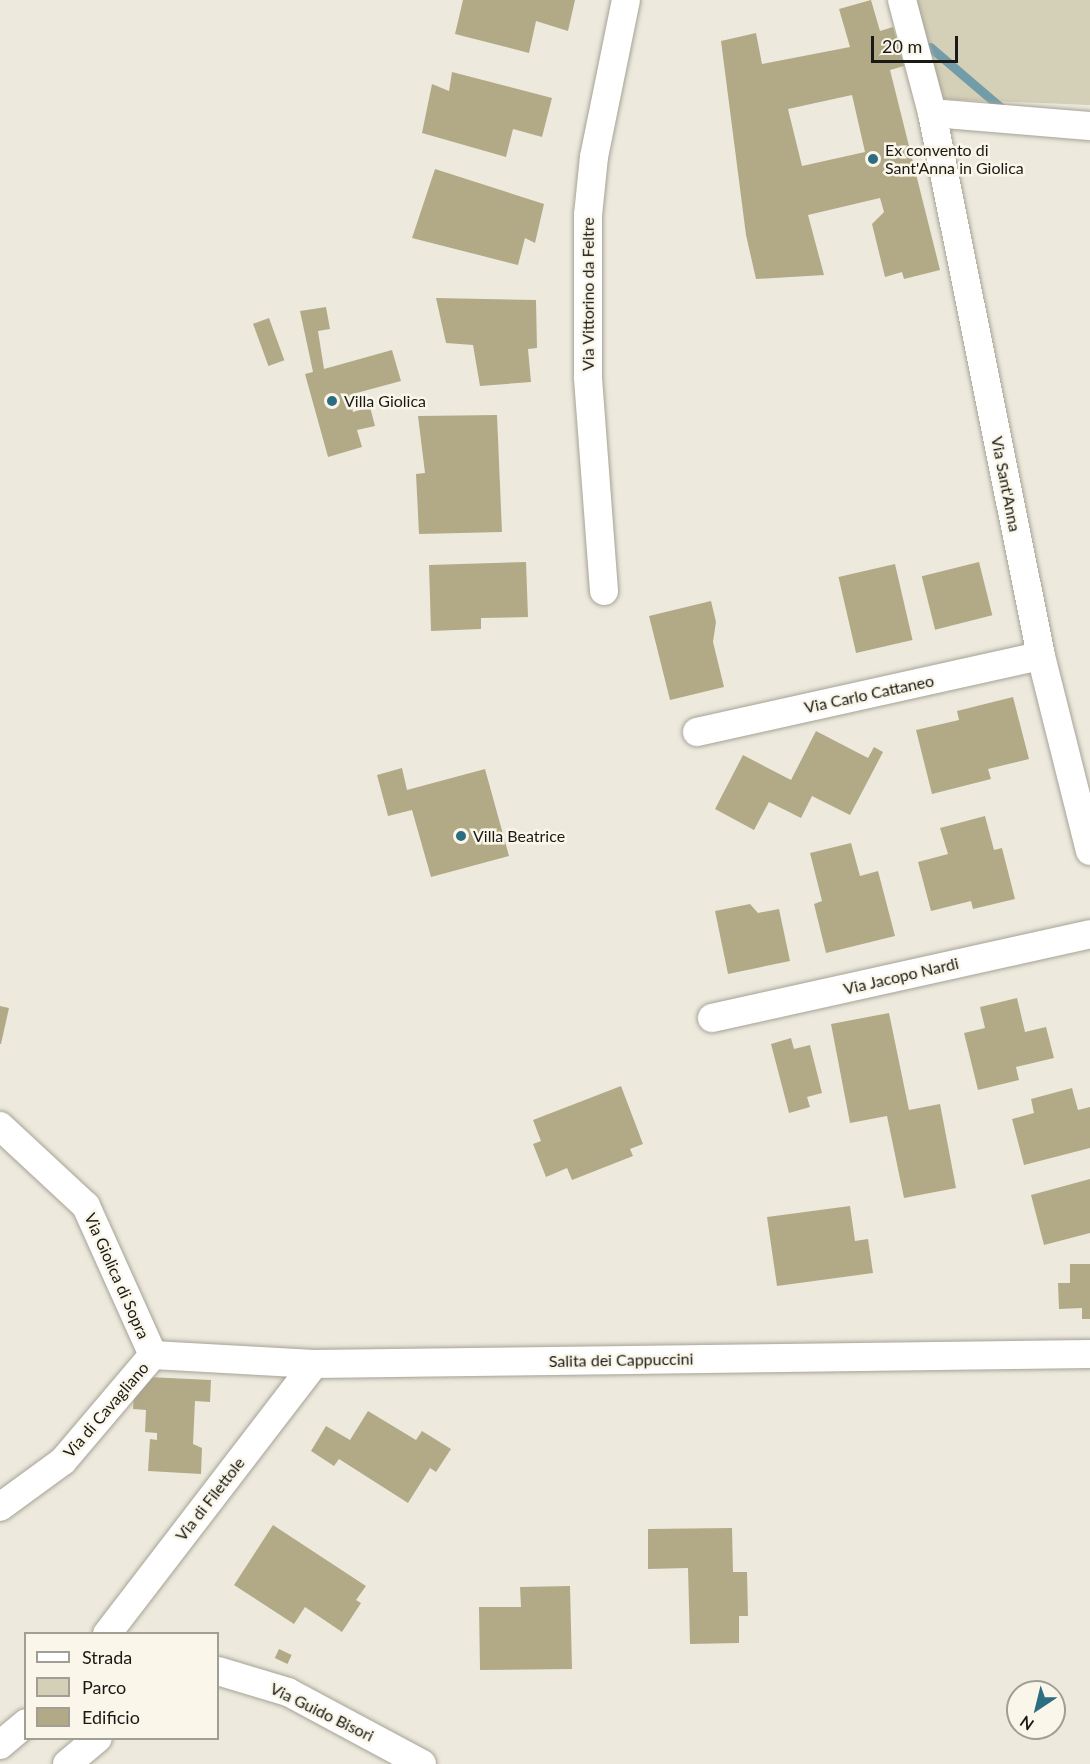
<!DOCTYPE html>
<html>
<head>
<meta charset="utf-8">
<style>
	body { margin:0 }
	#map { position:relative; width:1090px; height:1764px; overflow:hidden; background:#edeadd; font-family:Lato,sans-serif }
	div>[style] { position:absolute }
	.green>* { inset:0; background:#d4cfb7 }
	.stream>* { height:9px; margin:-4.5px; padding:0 4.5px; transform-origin:4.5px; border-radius:4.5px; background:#739ca9 }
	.building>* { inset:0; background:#b2aa87; transform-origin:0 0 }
	.roads { filter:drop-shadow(0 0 2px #a6a396) drop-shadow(0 0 2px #a6a396) }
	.street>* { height:28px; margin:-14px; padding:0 14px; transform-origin:14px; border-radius:14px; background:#fff }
	.dots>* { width:16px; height:16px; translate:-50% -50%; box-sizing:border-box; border:3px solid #faf7ea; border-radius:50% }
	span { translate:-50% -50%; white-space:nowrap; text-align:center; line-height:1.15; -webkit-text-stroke:5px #faf7ea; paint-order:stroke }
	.poi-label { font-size:16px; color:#1a1915 }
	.left { translate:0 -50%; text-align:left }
	.street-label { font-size:16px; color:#1a1915 }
	.legend { position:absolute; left:24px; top:1632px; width:195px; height:108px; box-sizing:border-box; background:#faf7ea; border:2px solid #a09e95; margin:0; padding:8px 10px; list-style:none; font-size:18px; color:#1a1915 }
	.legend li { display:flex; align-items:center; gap:12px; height:30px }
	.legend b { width:30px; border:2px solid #a09e95 }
	.north { position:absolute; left:1006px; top:1680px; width:60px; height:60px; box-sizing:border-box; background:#faf7ea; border:2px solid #a09e95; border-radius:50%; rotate:215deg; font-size:16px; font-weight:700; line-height:24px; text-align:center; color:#1a1915 }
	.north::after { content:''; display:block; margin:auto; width:21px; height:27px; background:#2d6d81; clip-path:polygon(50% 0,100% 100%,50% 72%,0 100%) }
	.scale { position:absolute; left:871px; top:36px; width:87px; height:27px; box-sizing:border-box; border:3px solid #1a1915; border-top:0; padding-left:8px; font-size:18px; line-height:21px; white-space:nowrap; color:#1a1915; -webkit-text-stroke:4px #faf7ea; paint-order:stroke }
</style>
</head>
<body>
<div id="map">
	<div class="green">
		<div style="clip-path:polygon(913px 0,1090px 0,1090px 105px,939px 99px)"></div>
	</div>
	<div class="stream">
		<div style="left:930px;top:47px;width:100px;rotate:40.5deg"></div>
	</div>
	<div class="building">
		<div style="clip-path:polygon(463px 0,575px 0,568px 31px,536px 21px,529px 53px,455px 34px)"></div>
		<div style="clip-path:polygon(evenodd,871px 0,880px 31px,893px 27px,904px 66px,890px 70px,940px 270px,904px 279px,902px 272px,885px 277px,872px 224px,884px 212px,880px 198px,808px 215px,824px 275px,756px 279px,746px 235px,721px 41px,756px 33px,762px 64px,850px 47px,839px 9px,871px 0,852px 95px,865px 152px,802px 166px,788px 109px,852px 95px)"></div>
		<div style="clip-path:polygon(452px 72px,552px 98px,542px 137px,513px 129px,506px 157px,422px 133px,432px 84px,449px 91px)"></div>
		<div style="clip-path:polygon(435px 169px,544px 204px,535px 243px,525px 238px,518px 265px,412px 238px)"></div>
		<div style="clip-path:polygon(436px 298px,536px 300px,537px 348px,528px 349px,531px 382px,480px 386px,473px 345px,446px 343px)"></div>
		<div style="clip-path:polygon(326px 307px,330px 329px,318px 331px,324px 369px,392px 350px,401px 381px,349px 395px,353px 412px,370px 407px,375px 426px,357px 430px,362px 447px,328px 457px,305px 374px,313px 372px,300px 311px)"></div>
		<div style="left:269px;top:318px;width:45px;height:17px;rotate:70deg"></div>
		<div style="clip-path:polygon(497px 415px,502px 532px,419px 534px,416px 474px,425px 473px,418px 416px)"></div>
		<div style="clip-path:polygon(526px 562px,528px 617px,481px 618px,481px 629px,431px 631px,429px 565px)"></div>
		<div style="left:979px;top:562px;width:55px;height:59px;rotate:76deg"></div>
		<div style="left:895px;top:564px;width:78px;height:58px;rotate:77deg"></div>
		<div style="clip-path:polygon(711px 601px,716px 622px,713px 642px,724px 687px,670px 700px,649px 616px)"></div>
		<div style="clip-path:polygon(1013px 697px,1029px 759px,988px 769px,991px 779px,932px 794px,916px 730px,959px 720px,957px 711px)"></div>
		<div style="clip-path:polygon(816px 731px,868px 758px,874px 747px,883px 752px,850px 815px,812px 796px,801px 818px,769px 802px,754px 830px,715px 809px,743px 755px,791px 780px)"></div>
		<div style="clip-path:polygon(402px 768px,407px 790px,485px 769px,509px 856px,431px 877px,412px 810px,388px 816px,377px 775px)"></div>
		<div style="clip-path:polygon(985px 816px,994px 850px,1002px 848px,1015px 899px,973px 909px,971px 901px,931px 911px,918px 862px,948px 854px,940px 828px)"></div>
		<div style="clip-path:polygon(851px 843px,860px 876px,878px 871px,895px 936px,826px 953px,814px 904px,822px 901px,810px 853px)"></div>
		<div style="clip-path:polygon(750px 904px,758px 913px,779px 909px,790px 961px,728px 974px,715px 911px)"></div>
		<div style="clip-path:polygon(1017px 998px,1025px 1032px,1046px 1027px,1054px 1058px,1016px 1067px,1019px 1080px,978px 1090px,964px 1033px,985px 1028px,980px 1007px)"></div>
		<div style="clip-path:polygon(0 1006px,9px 1008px,1px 1044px,0 1044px)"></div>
		<div style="clip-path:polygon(889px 1013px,909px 1110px,940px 1104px,956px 1188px,904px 1198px,887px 1116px,850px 1123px,831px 1024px)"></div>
		<div style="clip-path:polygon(791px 1038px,794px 1049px,810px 1045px,822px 1093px,807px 1097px,810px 1107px,789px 1113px,771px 1044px)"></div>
		<div style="clip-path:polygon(621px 1086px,643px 1144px,630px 1149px,633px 1156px,572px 1180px,567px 1168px,546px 1177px,533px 1144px,541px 1141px,533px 1120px)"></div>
		<div style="clip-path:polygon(1072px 1088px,1078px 1110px,1090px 1107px,1090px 1148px,1024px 1165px,1012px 1119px,1034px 1113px,1031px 1099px)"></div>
		<div style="clip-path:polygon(1090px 1179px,1090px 1233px,1044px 1245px,1031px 1195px)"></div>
		<div style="clip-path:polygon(850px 1206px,855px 1241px,868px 1239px,873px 1273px,777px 1286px,767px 1217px)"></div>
		<div style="clip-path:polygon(1070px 1264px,1090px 1264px,1090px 1319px,1082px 1319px,1082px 1308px,1059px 1309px,1058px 1283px,1070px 1283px)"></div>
		<div style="clip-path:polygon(148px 1377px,211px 1380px,210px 1402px,195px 1401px,193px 1444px,202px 1448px,201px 1474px,148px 1471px,150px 1439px,157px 1440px,157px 1433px,145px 1432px,146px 1410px,133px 1409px,134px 1391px)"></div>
		<div style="clip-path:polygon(368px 1411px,416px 1440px,422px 1431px,451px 1449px,436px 1472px,430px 1468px,408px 1503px,339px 1459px,334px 1466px,311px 1451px,326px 1426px,350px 1440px)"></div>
		<div style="clip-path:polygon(273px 1525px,366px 1586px,356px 1600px,361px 1603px,342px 1632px,305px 1607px,294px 1624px,234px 1585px)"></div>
		<div style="clip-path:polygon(732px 1528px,733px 1572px,747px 1572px,748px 1616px,739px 1616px,739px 1643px,690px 1644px,688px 1568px,648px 1569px,648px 1529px)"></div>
		<div style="clip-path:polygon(570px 1586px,572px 1669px,480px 1670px,479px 1607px,521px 1607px,520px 1587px)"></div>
		<div style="left:279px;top:1649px;width:14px;height:10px;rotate:25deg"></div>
	</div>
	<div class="roads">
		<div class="street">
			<div style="left:902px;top:0;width:117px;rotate:75.1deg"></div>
			<div style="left:932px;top:113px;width:554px;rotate:78.65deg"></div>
			<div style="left:1041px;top:656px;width:201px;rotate:75.9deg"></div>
			<div style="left:932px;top:113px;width:159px;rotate:4.7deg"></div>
			<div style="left:604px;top:591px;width:215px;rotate:-94.3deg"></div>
			<div style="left:588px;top:377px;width:162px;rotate:-90deg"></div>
			<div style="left:588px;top:215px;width:58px;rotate:-84.1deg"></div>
			<div style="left:594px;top:157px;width:160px;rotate:-78.5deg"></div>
			<div style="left:697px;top:732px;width:352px;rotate:-12.5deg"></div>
			<div style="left:712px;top:1018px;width:387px;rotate:-12.5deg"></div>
			<div style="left:0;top:1126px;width:117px;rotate:42.9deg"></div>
			<div style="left:86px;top:1206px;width:163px;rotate:65.8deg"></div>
			<div style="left:153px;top:1355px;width:161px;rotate:3.2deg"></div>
			<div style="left:314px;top:1364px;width:776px;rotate:-0.74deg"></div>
			<div style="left:0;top:1507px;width:78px;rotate:-36.1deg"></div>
			<div style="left:63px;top:1461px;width:139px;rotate:-49.7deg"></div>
			<div style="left:107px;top:1634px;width:340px;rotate:-52.5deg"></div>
			<div style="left:218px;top:1671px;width:73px;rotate:16.7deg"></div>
			<div style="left:288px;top:1692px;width:152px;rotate:28.2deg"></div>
			<div style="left:0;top:1745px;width:34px;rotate:-40deg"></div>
			<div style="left:67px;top:1764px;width:40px;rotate:-40deg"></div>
		</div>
	</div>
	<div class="dots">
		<div style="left:873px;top:159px;background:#2d6d81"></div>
		<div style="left:332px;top:401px;background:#2d6d81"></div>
		<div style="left:461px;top:836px;background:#2d6d81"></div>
	</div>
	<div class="poi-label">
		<span class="left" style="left:885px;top:159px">Ex convento di<br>Sant'Anna in Giolica</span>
		<span class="left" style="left:344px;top:401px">Villa Giolica</span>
		<span class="left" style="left:473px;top:836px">Villa Beatrice</span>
	</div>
	<div class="street-label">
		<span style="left:588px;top:294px;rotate:-90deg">Via Vittorino da Feltre</span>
		<span style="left:1006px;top:484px;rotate:79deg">Via Sant'Anna</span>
		<span style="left:869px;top:694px;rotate:-12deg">Via Carlo Cattaneo</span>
		<span style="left:901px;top:976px;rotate:-13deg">Via Jacopo Nardi</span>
		<span style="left:117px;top:1276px;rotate:66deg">Via Giolica di Sopra</span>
		<span style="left:621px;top:1360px;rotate:-1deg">Salita dei Cappuccini</span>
		<span style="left:106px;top:1410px;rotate:-49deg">Via di Cavagliano</span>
		<span style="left:210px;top:1499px;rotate:-52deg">Via di Filettole</span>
		<span style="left:322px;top:1712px;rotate:26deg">Via Guido Bisori</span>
	</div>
	<ul class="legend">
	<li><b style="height:8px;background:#fff"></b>Strada</li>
	<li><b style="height:16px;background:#d4cfb7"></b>Parco</li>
	<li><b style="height:16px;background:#b2aa87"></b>Edificio</li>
	</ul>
	<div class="north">N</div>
	<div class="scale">20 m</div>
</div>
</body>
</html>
